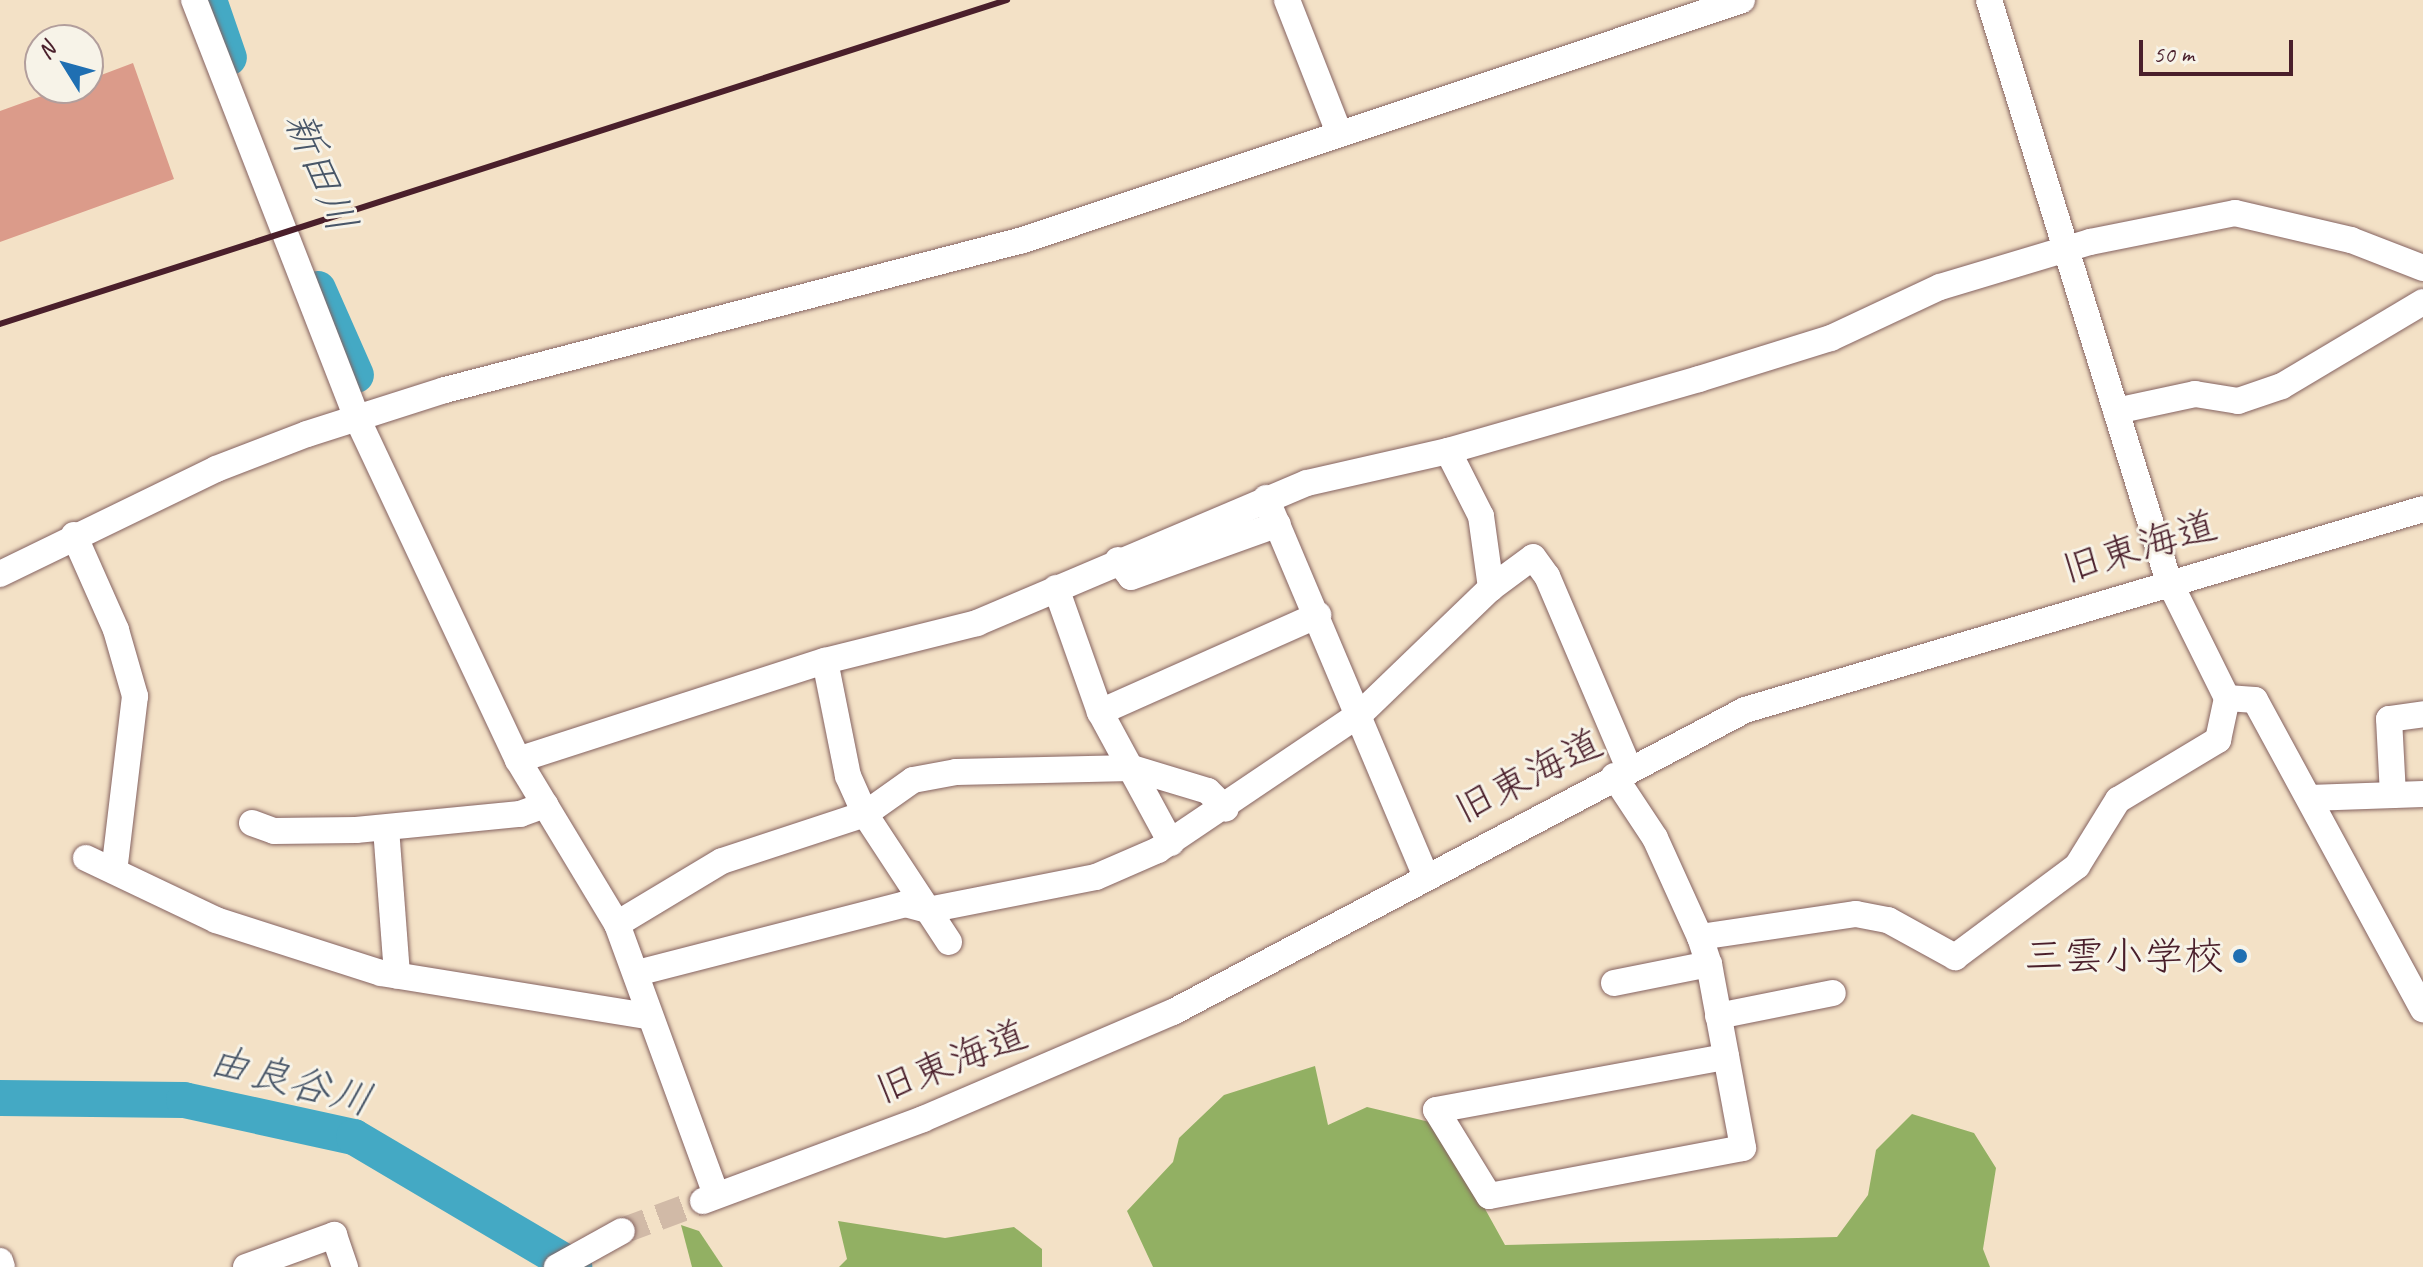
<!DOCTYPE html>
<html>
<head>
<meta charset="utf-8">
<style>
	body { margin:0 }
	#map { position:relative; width:2423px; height:1267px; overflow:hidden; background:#f3e1c6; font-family:Caveat,"Klee One",sans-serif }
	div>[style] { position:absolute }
	.forest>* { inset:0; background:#92b063 }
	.river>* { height:36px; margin:-18px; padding:0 18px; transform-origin:18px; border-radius:18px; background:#44a9c4 }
	.building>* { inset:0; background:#db9b8a }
	.minor-tunnel>* { height:26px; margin-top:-13px; transform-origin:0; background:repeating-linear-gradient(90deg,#d1baa7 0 26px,transparent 0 39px) }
	.roads { filter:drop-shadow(0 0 2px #856361) drop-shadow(0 0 2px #856361) }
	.minor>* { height:26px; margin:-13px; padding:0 13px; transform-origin:13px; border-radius:13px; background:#fff }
	.rail>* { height:6px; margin:-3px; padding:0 3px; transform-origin:3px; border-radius:3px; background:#4a1f2b }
	.dots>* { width:22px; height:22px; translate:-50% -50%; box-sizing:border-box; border:4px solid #f7f3e8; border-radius:50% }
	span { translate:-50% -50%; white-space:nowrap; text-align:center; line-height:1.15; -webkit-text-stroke:6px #f7f3e8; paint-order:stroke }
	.street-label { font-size:40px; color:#4a1f2b }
	.poi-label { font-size:40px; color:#4a1f2b }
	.right { translate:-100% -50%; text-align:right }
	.water-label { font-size:42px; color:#485668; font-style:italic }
	.north { position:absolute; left:24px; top:24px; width:80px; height:80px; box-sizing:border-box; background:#f7f3e8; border:2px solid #b29e9c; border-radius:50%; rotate:307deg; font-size:22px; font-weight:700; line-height:32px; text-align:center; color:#4a1f2b }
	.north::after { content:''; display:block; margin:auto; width:28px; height:36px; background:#1f6fb2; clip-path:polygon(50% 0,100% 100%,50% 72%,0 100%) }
	.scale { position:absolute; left:2139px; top:40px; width:154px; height:36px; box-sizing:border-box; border:4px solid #4a1f2b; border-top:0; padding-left:10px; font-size:24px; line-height:28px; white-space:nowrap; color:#4a1f2b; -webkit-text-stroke:6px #f7f3e8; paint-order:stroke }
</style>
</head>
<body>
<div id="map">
	<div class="forest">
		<div style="clip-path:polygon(1315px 1066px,1328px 1125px,1367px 1107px,1438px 1124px,1505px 1245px,1837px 1237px,1868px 1195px,1876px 1150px,1912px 1114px,1974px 1133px,1996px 1168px,1983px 1249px,1990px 1267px,1153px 1267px,1127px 1211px,1173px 1162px,1179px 1138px,1224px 1095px)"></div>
		<div style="clip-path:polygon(838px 1221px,945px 1238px,1014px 1227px,1042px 1249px,1042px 1267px,839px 1267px,847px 1259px)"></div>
		<div style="clip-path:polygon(681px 1225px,699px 1231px,723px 1267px,692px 1267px)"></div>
	</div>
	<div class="river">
		<div style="left:209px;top:0;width:61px;rotate:71deg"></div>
		<div style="left:318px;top:289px;width:94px;rotate:66.2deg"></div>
		<div style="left:0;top:1098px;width:184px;rotate:0.6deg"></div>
		<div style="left:184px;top:1100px;width:174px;rotate:12.3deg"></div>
		<div style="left:354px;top:1137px;width:256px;rotate:30.6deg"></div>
	</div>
	<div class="building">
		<div style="clip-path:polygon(133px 63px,174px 179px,0 242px,0 111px,64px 88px,88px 88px,88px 80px)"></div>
	</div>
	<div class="minor-tunnel">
		<div style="left:622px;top:1231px;width:86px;rotate:-20.3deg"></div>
	</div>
	<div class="roads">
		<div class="minor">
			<div style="left:194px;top:0;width:449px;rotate:68.7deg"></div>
			<div style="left:357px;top:418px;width:378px;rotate:64.8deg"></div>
			<div style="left:518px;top:760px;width:192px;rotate:58.9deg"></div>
			<div style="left:617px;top:924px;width:288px;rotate:69.9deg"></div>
			<div style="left:1287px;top:0;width:143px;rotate:68.6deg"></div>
			<div style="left:2116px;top:411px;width:81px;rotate:-12.1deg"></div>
			<div style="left:2195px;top:394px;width:44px;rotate:9.2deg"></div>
			<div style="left:2238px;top:401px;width:46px;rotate:-18.8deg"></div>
			<div style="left:2282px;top:386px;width:164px;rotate:-30.8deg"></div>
			<div style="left:1448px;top:451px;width:73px;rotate:63.1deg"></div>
			<div style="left:1481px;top:516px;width:73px;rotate:82.1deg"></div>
			<div style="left:1491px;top:588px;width:52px;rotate:-36.4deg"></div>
			<div style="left:1533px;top:557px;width:24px;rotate:54deg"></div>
			<div style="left:1547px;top:576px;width:209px;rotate:66.9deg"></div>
			<div style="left:1266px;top:498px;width:409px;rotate:67.1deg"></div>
			<div style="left:74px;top:535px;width:104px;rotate:66.1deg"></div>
			<div style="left:116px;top:630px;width:69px;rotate:73.9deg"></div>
			<div style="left:135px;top:696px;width:176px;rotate:96.8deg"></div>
			<div style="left:1118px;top:560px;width:21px;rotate:53deg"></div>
			<div style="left:1131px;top:577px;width:156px;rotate:-19.8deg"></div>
			<div style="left:0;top:574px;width:240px;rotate:-25.9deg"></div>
			<div style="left:216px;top:469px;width:97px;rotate:-21deg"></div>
			<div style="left:307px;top:434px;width:145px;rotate:-17.7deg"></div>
			<div style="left:445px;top:390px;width:597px;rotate:-14.55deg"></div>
			<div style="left:1023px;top:240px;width:758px;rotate:-18.46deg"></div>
			<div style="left:1056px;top:588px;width:132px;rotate:70.5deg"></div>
			<div style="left:1100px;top:712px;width:149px;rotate:61.5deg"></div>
			<div style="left:2227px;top:698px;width:28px;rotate:4deg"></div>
			<div style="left:2255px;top:700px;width:352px;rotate:61.5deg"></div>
			<div style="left:1100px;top:712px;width:239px;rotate:-24deg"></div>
			<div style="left:518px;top:760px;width:323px;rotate:-17.9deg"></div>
			<div style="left:825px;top:661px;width:157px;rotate:-14deg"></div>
			<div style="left:977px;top:623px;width:358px;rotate:-23deg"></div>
			<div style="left:1307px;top:483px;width:145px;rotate:-12.8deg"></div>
			<div style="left:1448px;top:451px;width:261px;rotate:-16deg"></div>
			<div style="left:1699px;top:379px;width:138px;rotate:-17.3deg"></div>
			<div style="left:1831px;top:338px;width:120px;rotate:-25.1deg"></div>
			<div style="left:1940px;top:287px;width:157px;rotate:-16.7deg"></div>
			<div style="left:2090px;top:242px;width:148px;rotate:-11.3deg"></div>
			<div style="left:2235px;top:213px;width:119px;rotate:13.1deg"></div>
			<div style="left:2351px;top:240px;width:77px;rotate:21.3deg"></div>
			<div style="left:1614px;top:776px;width:74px;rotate:56.5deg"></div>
			<div style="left:1655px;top:838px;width:109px;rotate:65.6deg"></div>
			<div style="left:1700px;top:937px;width:28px;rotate:72deg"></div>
			<div style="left:1709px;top:964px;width:187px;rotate:79.5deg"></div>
			<div style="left:1743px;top:1148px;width:258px;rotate:169.3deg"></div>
			<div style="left:1489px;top:1196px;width:101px;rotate:-121.6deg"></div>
			<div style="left:1436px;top:1110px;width:295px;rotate:-10.4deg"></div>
			<div style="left:2393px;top:795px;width:76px;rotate:-93deg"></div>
			<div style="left:2389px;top:719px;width:34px;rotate:-8deg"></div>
			<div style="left:2309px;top:798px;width:114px;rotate:-2deg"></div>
			<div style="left:252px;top:823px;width:23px;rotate:20deg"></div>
			<div style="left:274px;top:831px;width:82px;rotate:-0.7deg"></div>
			<div style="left:356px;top:830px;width:165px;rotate:-5.6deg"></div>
			<div style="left:520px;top:814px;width:27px;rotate:-20deg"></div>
			<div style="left:386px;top:828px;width:148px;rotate:85.7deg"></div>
			<div style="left:86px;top:858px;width:144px;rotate:25.5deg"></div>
			<div style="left:216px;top:920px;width:173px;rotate:17.8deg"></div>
			<div style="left:381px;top:973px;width:268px;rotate:9.2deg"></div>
			<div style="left:617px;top:924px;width:122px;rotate:-31deg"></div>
			<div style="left:722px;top:861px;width:151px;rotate:-18.2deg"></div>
			<div style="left:865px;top:814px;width:42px;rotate:-114.1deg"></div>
			<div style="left:848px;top:776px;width:117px;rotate:-101.3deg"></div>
			<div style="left:1700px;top:937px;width:158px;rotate:-8.4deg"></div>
			<div style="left:1856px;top:914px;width:33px;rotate:11deg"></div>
			<div style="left:1888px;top:920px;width:77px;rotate:28.9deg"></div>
			<div style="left:1955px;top:957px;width:152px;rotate:-36.7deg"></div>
			<div style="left:2077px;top:866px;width:78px;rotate:-58.2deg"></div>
			<div style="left:2118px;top:800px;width:117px;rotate:-31deg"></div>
			<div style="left:2218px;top:740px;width:43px;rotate:-77.9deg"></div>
			<div style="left:2227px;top:698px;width:133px;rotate:-116.4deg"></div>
			<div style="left:2168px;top:579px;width:606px;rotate:-107.18deg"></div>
			<div style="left:949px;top:942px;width:153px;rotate:-123.3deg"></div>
			<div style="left:865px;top:814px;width:59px;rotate:-35.3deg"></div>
			<div style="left:913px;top:780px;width:44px;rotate:-10.5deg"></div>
			<div style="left:956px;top:772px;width:176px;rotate:-1.3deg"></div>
			<div style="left:1132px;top:768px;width:79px;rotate:16.8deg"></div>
			<div style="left:1208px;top:791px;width:25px;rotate:45deg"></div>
			<div style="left:637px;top:973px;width:277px;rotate:-14.4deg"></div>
			<div style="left:905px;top:904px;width:24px;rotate:15deg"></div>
			<div style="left:928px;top:910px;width:171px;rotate:-11.1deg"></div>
			<div style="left:1096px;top:877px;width:68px;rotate:-23.5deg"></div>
			<div style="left:1158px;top:850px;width:245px;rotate:-34deg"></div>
			<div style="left:1361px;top:713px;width:180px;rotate:-43.9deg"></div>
			<div style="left:1614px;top:983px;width:97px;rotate:-11.3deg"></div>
			<div style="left:1718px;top:1016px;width:117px;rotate:-11.3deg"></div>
			<div style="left:703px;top:1201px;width:235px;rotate:-20.4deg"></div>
			<div style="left:923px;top:1119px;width:272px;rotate:-23.2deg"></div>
			<div style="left:1173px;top:1012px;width:647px;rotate:-27.83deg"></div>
			<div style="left:1745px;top:710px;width:707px;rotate:-16.51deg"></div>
			<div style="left:0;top:1261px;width:6px;rotate:72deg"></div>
			<div style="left:246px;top:1267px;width:94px;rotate:-20deg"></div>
			<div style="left:334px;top:1235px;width:34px;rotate:71deg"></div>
			<div style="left:557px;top:1267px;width:74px;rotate:-29deg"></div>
		</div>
	</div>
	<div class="rail">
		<div style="left:0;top:324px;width:1058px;rotate:-17.84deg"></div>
	</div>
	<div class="dots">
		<div style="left:2240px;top:956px;background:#1f6fb2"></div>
	</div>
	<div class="street-label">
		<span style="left:2139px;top:547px;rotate:-17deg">旧東海道</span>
		<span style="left:1528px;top:776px;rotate:-27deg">旧東海道</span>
		<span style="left:951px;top:1062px;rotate:-22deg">旧東海道</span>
	</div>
	<div class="poi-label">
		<span class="right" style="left:2224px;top:956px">三雲小学校</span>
	</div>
	<div class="water-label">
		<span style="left:320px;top:172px;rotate:68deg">新田川</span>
		<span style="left:290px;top:1081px;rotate:15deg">由良谷川</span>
	</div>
	<div class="north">N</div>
	<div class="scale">50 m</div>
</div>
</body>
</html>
